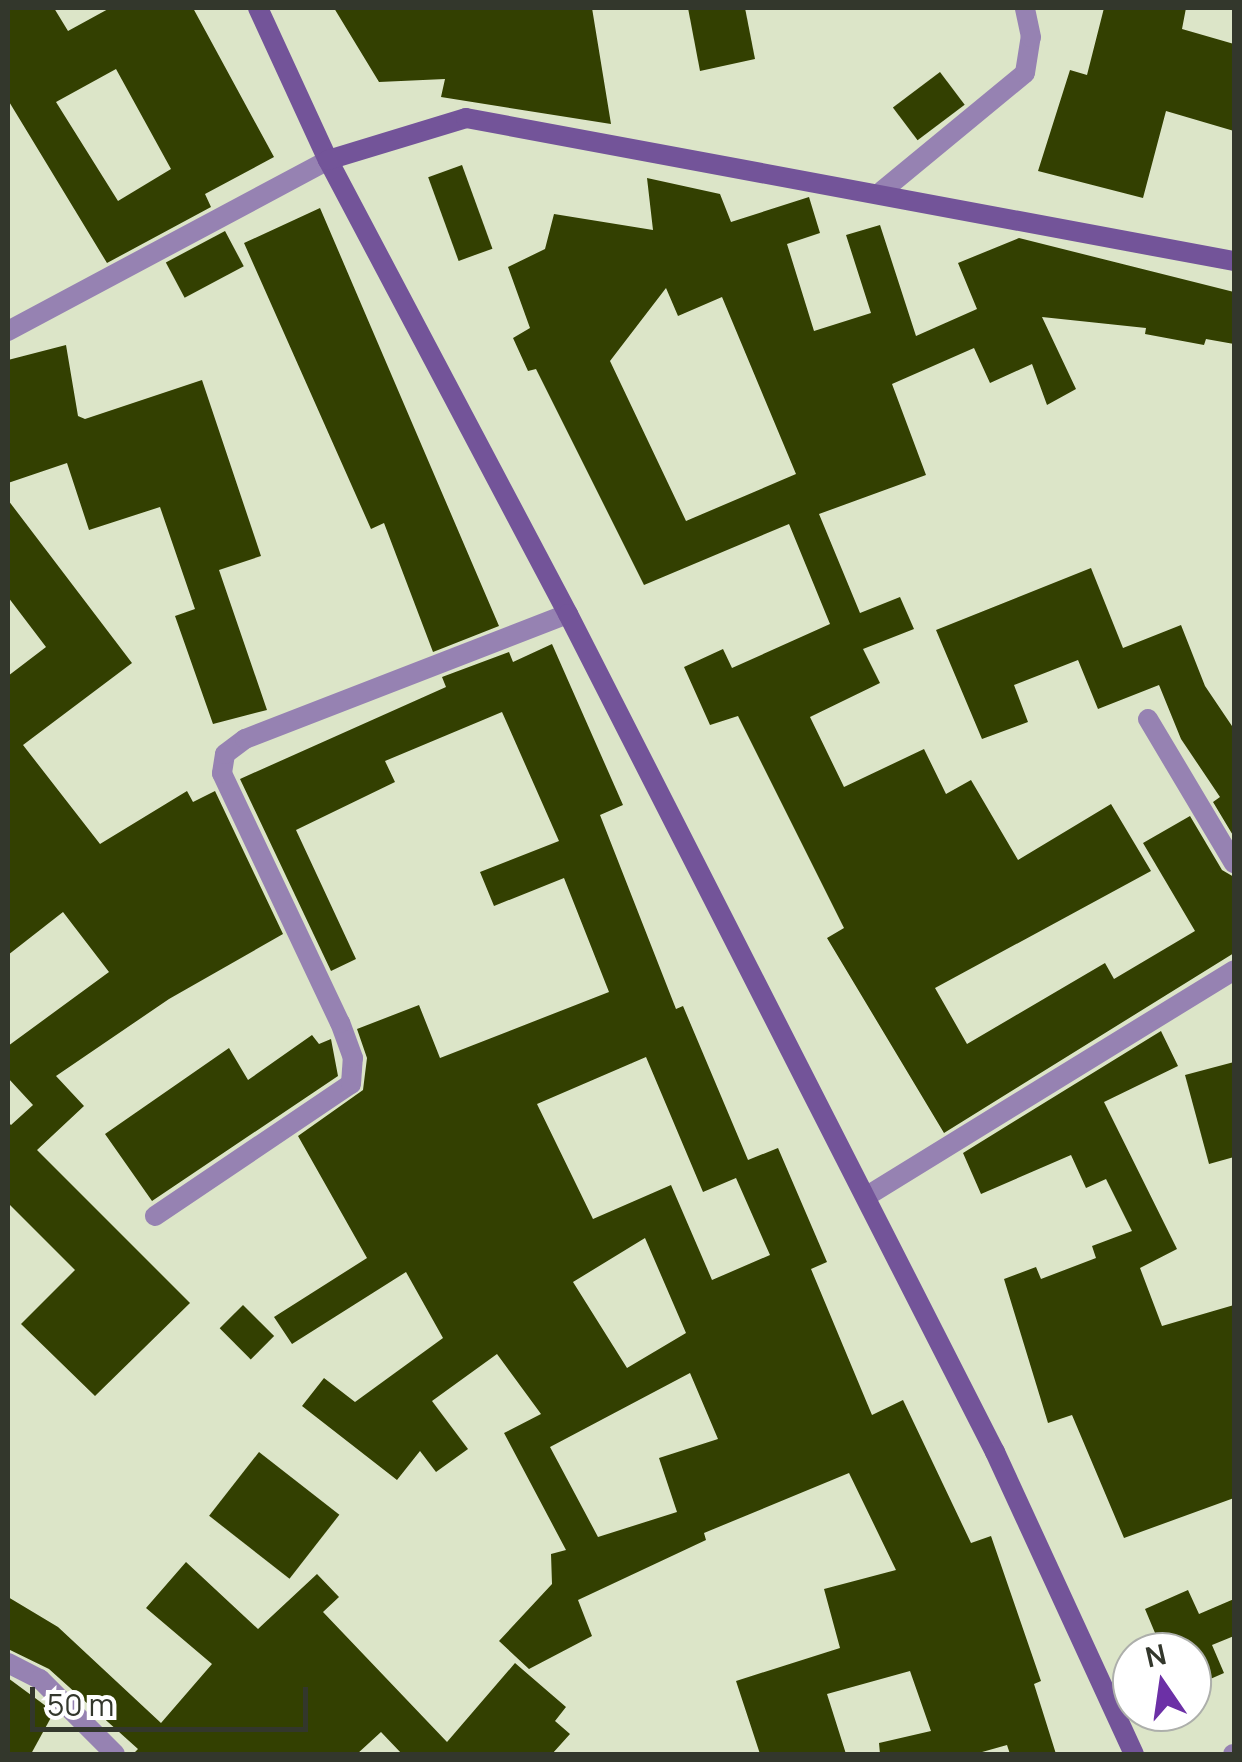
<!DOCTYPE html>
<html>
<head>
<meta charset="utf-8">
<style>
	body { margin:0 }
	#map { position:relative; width:1242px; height:1762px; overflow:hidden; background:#dce5c8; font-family:Manrope,sans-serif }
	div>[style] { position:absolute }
	.building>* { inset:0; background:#334001; transform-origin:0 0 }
	.street>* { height:20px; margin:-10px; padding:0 10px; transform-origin:10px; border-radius:10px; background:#9682b2 }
	.secondary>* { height:20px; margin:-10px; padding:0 10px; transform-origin:10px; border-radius:10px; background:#735499 }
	span { translate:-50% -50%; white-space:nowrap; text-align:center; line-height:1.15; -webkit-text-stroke:10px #fff; paint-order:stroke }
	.frame { position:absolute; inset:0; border:10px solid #33372c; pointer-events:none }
	.north { position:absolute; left:1112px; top:1632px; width:100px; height:100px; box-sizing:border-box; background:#fff; border:2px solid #adafab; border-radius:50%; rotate:347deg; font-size:28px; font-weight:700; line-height:40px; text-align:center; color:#33372c }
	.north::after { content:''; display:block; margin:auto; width:35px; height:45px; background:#6c30a6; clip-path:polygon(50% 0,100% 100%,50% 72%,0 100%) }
	.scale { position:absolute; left:30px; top:1687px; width:278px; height:45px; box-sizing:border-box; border:5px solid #33372c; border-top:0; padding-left:12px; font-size:30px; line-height:35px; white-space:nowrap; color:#33372c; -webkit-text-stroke:8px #fff; paint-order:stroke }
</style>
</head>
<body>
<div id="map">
	<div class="building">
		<div style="clip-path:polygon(evenodd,8px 8px,54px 8px,68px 31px,110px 8px,193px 8px,274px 157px,205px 194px,211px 207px,107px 263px,8px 100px,8px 8px,116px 69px,171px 169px,118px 201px,56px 102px,116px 69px)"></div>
		<div style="clip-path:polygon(334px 8px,592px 8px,611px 124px,441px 97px,445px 79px,379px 82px)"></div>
		<div style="clip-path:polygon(688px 8px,745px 8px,755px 59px,700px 71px)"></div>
		<div style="clip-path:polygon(1104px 8px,1186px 8px,1182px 29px,1234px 44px,1234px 131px,1166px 111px,1143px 198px,1038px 171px,1070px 70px,1087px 75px)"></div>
		<div style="left:940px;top:72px;width:41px;height:59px;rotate:53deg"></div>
		<div style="left:462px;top:165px;width:89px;height:36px;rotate:70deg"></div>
		<div style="clip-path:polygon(evenodd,647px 178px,720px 194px,731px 222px,809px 197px,820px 233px,787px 244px,814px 331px,871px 313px,846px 235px,880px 225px,916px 336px,977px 309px,958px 263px,1019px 238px,1234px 292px,1234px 344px,1206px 339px,1204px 345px,1145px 334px,1146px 328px,1042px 317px,1076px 389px,1047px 405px,1032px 364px,990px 383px,974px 348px,892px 384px,926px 475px,819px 514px,860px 613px,900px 597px,914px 629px,863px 649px,880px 683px,810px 717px,844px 787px,924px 749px,946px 794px,971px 780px,1018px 860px,1111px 804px,1151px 871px,935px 988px,967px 1044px,1105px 963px,1114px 979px,1195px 931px,1143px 843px,1190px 816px,1222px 870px,1234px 877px,1234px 953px,944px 1133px,827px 938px,844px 928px,738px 716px,710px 725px,684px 667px,723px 649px,732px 668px,830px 624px,789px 524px,644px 585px,536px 369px,528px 371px,513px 338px,530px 328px,508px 267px,545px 249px,554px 214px,653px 230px,647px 178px,666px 288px,678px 316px,722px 297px,796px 474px,686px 521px,610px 361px,666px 288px)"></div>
		<div style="clip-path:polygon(320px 208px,499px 626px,433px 652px,384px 523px,371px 529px,244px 243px)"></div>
		<div style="left:225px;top:231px;width:40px;height:67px;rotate:62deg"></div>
		<div style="clip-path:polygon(66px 345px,78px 416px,85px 419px,202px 380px,261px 556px,219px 570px,267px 710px,213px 724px,175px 616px,195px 609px,160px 507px,89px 530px,67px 463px,8px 483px,8px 360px)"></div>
		<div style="clip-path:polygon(8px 500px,132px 663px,23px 745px,100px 844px,187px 791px,193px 802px,215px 791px,283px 934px,169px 999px,56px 1076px,84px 1106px,37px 1150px,190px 1303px,95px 1396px,21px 1324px,75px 1270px,8px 1203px,8px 1122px,11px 1125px,33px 1105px,8px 1078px,8px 1046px,109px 972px,63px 912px,8px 955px,8px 676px,46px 647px,8px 597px)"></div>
		<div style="clip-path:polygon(1091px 568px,1123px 648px,1181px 625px,1205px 686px,1234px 729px,1234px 837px,1213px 802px,1220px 797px,1181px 739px,1159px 685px,1098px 709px,1078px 660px,1014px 685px,1028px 722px,982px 739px,936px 630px)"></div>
		<div style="clip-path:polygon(evenodd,552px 644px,623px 805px,600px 815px,676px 1009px,683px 1006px,748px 1160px,778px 1148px,827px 1262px,811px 1269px,872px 1415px,903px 1400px,971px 1543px,991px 1536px,1041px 1681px,1034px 1684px,1056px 1754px,1010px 1754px,1007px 1745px,975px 1754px,880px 1754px,879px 1743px,931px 1731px,910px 1671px,827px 1694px,846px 1754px,760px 1754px,736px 1681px,840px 1648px,824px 1589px,896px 1570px,849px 1473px,704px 1533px,706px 1540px,578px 1600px,592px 1636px,529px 1669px,499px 1641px,552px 1584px,551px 1554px,566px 1550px,504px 1433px,541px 1414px,497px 1354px,432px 1401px,468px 1449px,436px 1472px,420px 1451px,397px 1480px,302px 1406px,324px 1378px,355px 1402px,443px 1338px,406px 1272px,292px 1344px,274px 1317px,367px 1258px,298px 1136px,363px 1090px,367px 1058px,357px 1029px,419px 1005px,440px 1058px,609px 992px,564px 878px,494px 906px,480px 872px,559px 841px,502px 712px,385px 761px,395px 782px,296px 830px,356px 959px,331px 971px,240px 779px,446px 687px,442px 677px,509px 652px,513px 662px,552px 644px,646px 1057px,703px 1192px,736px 1178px,770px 1255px,712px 1280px,671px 1185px,593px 1219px,537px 1104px,646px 1057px,552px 644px,645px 1238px,686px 1333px,627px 1368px,573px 1282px,645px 1238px,552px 644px,690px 1373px,718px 1439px,659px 1458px,677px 1512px,598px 1537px,550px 1447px,690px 1373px)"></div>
		<div style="clip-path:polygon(1161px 1031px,1178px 1066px,1104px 1102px,1177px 1249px,1140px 1268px,1162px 1326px,1234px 1305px,1234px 1498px,1124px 1538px,1072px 1415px,1048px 1423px,1004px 1279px,1036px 1267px,1041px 1279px,1096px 1258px,1092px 1246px,1132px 1231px,1106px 1179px,1086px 1188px,1071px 1155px,981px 1194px,963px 1153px)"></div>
		<div style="clip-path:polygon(312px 1035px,319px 1044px,331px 1039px,338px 1076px,152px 1201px,105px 1134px,229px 1048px,248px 1080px)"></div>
		<div style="clip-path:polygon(1234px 1062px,1234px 1157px,1209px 1164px,1185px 1075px)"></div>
		<div style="left:243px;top:1305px;width:44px;height:33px;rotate:45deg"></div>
		<div style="left:259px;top:1452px;width:102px;height:81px;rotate:38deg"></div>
		<div style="clip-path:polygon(186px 1562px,258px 1629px,317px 1574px,339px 1597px,323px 1612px,447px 1742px,515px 1663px,566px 1707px,555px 1721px,570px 1734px,552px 1754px,402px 1754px,381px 1732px,357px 1754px,133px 1754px,138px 1749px,49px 1669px,8px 1649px,8px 1597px,58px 1627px,161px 1723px,212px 1664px,146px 1608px)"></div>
		<div style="clip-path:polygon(1188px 1590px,1199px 1614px,1234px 1599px,1234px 1636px,1212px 1645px,1224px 1673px,1192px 1687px,1192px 1652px,1163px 1652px,1145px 1609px)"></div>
		<div style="clip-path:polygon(8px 1678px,54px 1712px,31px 1754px,8px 1754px)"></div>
	</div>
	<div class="street">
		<div style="left:882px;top:191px;width:185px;rotate:-39.5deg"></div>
		<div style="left:1025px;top:73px;width:36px;rotate:-81deg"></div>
		<div style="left:1031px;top:37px;width:30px;rotate:-102deg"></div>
		<div style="left:8px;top:331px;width:363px;rotate:-28.1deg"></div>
		<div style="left:1148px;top:719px;width:168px;rotate:59.2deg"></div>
		<div style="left:867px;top:1196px;width:431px;rotate:-31.6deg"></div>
		<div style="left:155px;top:1216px;width:236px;rotate:-34deg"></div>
		<div style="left:351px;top:1084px;width:26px;rotate:-86deg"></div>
		<div style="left:353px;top:1058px;width:37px;rotate:-110deg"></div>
		<div style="left:340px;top:1023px;width:276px;rotate:-115.3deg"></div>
		<div style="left:222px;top:773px;width:19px;rotate:-81deg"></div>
		<div style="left:225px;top:754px;width:25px;rotate:-37deg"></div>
		<div style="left:245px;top:739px;width:346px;rotate:-21.2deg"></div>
		<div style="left:8px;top:1663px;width:36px;rotate:27deg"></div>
		<div style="left:40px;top:1679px;width:106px;rotate:45deg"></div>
		<div style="left:1233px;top:1754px;width:1px"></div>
	</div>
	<div class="secondary">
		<div style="left:258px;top:8px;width:167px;rotate:65.3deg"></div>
		<div style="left:328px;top:160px;width:514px;rotate:62.14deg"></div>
		<div style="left:568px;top:614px;width:941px;rotate:63deg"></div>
		<div style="left:995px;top:1452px;width:332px;rotate:65.3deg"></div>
		<div style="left:328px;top:160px;width:144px;rotate:-16.9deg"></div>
		<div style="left:466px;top:118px;width:781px;rotate:10.55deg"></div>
	</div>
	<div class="frame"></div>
	<div class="north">N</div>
	<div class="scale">50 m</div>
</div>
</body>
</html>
